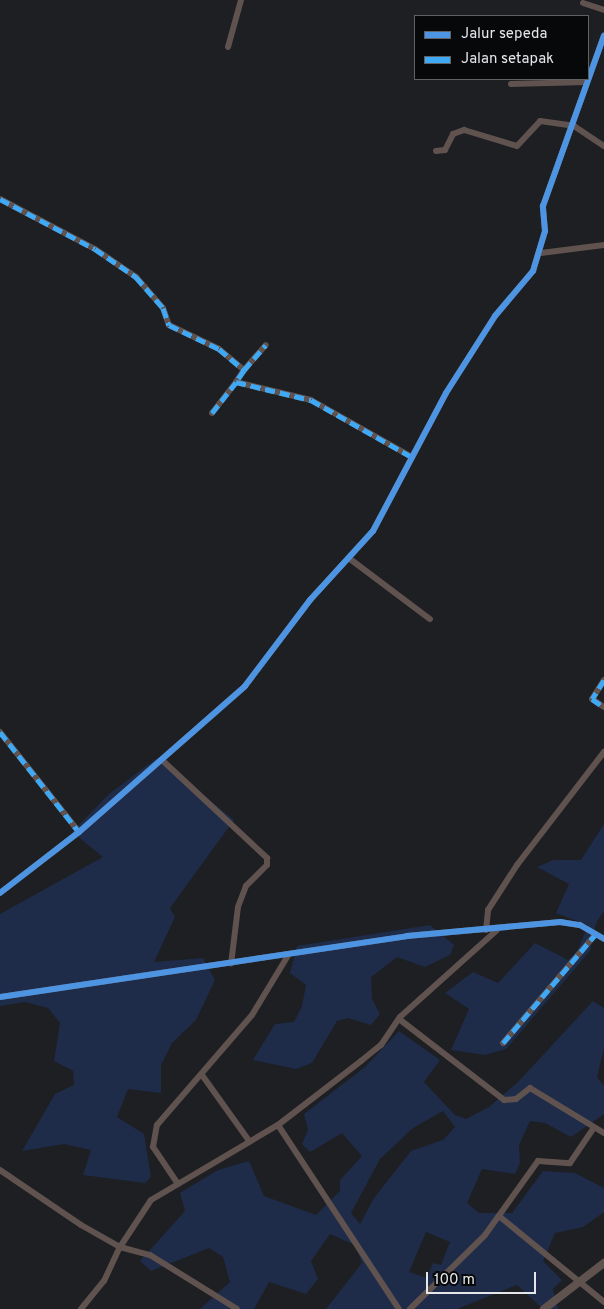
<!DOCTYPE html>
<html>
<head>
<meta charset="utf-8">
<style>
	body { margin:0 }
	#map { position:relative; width:604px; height:1309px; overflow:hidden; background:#1d1f22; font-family:Overpass,sans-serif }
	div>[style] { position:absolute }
	.green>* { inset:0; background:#1e2c4a }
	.minor>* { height:6px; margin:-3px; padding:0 3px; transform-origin:3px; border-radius:3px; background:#60524f }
	.tertiary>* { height:8px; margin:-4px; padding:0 4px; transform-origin:4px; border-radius:4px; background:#60524f }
	.quiet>* { height:5px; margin-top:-2.5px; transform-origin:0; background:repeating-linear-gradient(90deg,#3fa9f5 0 10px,transparent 0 15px) }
	.cycleway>* { height:6px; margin:-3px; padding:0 3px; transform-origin:3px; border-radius:3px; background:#4d94e3 }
	span { translate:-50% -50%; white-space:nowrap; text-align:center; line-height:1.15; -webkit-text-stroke:5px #07080a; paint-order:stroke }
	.legend { position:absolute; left:414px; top:15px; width:175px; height:65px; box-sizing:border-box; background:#07080a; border:1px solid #5f6163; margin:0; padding:6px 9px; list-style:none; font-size:15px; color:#e4e6e9 }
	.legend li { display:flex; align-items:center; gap:10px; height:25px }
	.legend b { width:25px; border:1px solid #5f6163 }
	.scale { position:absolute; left:426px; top:1272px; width:110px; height:22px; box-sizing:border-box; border:2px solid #e4e6e9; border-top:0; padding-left:6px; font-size:15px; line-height:18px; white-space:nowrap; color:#e4e6e9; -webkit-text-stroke:4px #07080a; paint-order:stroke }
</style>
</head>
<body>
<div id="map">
	<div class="green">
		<div style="clip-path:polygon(157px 758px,234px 820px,170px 908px,175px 917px,154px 962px,203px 958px,215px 980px,196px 1020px,172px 1043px,161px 1065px,161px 1093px,128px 1089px,117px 1117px,144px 1134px,151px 1177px,145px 1183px,83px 1175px,91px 1150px,64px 1144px,22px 1151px,55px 1094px,74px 1085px,73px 1071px,54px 1061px,60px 1023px,48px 1008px,25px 1002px,0 1006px,0 914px,103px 857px,72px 832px,109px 794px)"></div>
		<div style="clip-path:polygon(604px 824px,604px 911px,596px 923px,590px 951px,506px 1049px,485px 1055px,451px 1050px,469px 1009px,445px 993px,473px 972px,498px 983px,535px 943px,568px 960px,577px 952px,588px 925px,556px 913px,569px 884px,537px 867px,553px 860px,581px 860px)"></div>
		<div style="clip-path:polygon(430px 925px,454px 945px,450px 955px,425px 967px,397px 957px,371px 977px,372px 999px,380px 1014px,371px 1025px,348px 1018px,337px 1021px,312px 1063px,296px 1069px,253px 1060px,275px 1024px,294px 1022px,302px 1006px,306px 985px,290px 973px,297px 946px)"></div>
		<div style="clip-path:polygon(evenodd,593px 1001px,604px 1008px,604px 1048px,597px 1077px,604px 1086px,604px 1114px,571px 1137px,545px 1123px,530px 1121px,519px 1145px,520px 1163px,515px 1174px,482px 1169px,467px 1203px,479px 1213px,512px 1213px,543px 1171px,575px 1173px,604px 1188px,604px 1212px,583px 1227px,555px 1233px,543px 1261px,562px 1280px,553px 1289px,558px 1309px,543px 1309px,517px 1285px,457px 1309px,326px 1309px,362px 1263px,355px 1245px,330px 1234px,311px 1261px,318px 1279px,306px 1294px,269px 1282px,254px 1309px,200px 1309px,230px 1282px,223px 1257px,209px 1248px,151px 1271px,140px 1261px,185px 1211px,180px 1193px,218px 1170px,249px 1161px,264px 1196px,316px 1215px,340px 1191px,340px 1180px,362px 1156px,342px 1133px,310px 1152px,302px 1144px,308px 1130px,304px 1114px,365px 1067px,399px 1031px,440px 1060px,424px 1082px,455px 1115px,466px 1119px,489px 1107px,518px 1082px,593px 1001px,443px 1111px,455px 1127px,443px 1140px,411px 1151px,374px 1198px,360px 1224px,351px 1213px,380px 1159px,413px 1128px,443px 1111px,593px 1001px,426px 1232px,450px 1242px,441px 1265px,433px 1263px,427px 1278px,409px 1272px,426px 1232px)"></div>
	</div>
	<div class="minor">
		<div style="left:583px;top:3px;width:22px;rotate:18deg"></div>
		<div style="left:228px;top:47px;width:49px;rotate:-74.5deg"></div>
		<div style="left:511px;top:84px;width:76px;rotate:-1.5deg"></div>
		<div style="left:436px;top:151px;width:9px;rotate:-6deg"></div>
		<div style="left:445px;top:150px;width:18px;rotate:-63deg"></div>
		<div style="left:453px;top:134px;width:12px;rotate:-20deg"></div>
		<div style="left:464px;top:130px;width:55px;rotate:16.8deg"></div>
		<div style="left:517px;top:146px;width:34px;rotate:-47deg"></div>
		<div style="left:540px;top:121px;width:34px;rotate:8deg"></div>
		<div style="left:574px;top:126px;width:36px;rotate:34deg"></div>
		<div style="left:0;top:199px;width:107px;rotate:27.8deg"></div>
		<div style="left:95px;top:249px;width:50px;rotate:34.3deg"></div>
		<div style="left:136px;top:277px;width:41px;rotate:48.9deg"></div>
		<div style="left:163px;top:308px;width:18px;rotate:71deg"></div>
		<div style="left:169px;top:325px;width:55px;rotate:25.6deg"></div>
		<div style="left:219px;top:349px;width:33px;rotate:40deg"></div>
		<div style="left:244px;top:370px;width:14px;rotate:124deg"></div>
		<div style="left:236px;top:382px;width:77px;rotate:13.5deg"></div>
		<div style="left:311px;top:400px;width:114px;rotate:29.5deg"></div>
		<div style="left:541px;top:253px;width:64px;rotate:-7.2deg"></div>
		<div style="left:244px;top:370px;width:33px;rotate:-49deg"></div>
		<div style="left:212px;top:413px;width:39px;rotate:-52deg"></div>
		<div style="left:350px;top:559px;width:100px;rotate:36.9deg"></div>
		<div style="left:604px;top:680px;width:22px;rotate:122deg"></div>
		<div style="left:592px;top:699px;width:14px;rotate:34deg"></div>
		<div style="left:0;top:732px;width:127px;rotate:51.7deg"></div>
		<div style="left:162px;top:760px;width:144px;rotate:43deg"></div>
		<div style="left:267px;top:858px;width:7px;rotate:90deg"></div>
		<div style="left:267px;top:865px;width:30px;rotate:135deg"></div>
		<div style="left:246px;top:886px;width:22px;rotate:111deg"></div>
		<div style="left:238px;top:907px;width:57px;rotate:97deg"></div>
		<div style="left:0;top:893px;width:100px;rotate:-37.7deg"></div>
		<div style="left:79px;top:832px;width:221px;rotate:-41.3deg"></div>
		<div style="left:245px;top:686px;width:108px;rotate:-52.9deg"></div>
		<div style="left:310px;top:600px;width:93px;rotate:-47.6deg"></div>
		<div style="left:373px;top:531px;width:156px;rotate:-62.1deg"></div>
		<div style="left:446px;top:393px;width:91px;rotate:-57.5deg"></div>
		<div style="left:495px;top:316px;width:59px;rotate:-49.8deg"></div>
		<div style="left:533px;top:271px;width:42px;rotate:-73.3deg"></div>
		<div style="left:545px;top:231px;width:25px;rotate:-95deg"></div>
		<div style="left:543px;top:206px;width:181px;rotate:-70.3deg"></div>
		<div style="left:486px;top:930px;width:20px;rotate:-84deg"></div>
		<div style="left:488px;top:910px;width:54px;rotate:-57.2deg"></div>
		<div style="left:517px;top:865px;width:143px;rotate:-52.4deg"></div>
		<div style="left:0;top:997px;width:412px;rotate:-8.5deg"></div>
		<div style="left:407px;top:936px;width:154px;rotate:-5.2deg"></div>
		<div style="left:560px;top:922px;width:20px;rotate:9deg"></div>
		<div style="left:580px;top:925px;width:28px;rotate:30deg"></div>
		<div style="left:399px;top:1019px;width:133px;rotate:37.6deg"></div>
		<div style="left:504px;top:1100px;width:12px;rotate:-5deg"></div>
		<div style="left:516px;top:1099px;width:18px;rotate:-38deg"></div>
		<div style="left:530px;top:1088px;width:87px;rotate:31.3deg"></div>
		<div style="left:503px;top:1043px;width:142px;rotate:-49.6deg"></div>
		<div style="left:202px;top:1075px;width:82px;rotate:54.4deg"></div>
		<div style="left:278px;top:1125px;width:220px;rotate:56.7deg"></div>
		<div style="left:0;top:1170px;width:98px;rotate:34.2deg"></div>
		<div style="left:81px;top:1225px;width:45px;rotate:29.4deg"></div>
		<div style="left:120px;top:1247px;width:31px;rotate:15deg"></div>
		<div style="left:150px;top:1255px;width:102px;rotate:31.8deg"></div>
		<div style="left:178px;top:1184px;width:45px;rotate:-124deg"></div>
		<div style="left:153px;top:1147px;width:22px;rotate:-80deg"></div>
		<div style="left:157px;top:1125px;width:145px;rotate:-49.2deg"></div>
		<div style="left:252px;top:1015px;width:71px;rotate:-58.8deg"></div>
		<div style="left:499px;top:1216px;width:136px;rotate:39.3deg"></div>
		<div style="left:81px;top:1309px;width:36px;rotate:-51deg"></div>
		<div style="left:104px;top:1281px;width:38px;rotate:-65deg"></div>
		<div style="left:120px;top:1247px;width:56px;rotate:-56.6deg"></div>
		<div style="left:151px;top:1200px;width:147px;rotate:-30.6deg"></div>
		<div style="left:278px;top:1125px;width:105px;rotate:-37.6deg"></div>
		<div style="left:361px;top:1061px;width:26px;rotate:-39deg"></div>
		<div style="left:381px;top:1045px;width:34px;rotate:-56deg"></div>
		<div style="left:400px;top:1017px;width:130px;rotate:-41.9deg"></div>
		<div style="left:410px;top:1309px;width:105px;rotate:-44.6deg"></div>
		<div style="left:485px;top:1235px;width:91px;rotate:-54.4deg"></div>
		<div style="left:538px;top:1161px;width:32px;rotate:4deg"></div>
		<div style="left:570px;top:1163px;width:41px;rotate:-55.9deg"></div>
	</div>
	<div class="tertiary">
		<div style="left:544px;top:1309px;width:76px;rotate:-37.5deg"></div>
	</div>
	<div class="quiet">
		<div style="left:0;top:199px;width:107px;rotate:27.8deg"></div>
		<div style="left:95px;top:249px;width:50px;rotate:34.3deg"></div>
		<div style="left:136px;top:277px;width:41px;rotate:48.9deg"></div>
		<div style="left:163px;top:308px;width:18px;rotate:71deg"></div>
		<div style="left:169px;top:325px;width:55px;rotate:25.6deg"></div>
		<div style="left:219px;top:349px;width:33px;rotate:40deg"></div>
		<div style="left:244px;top:370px;width:14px;rotate:124deg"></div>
		<div style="left:236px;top:382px;width:77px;rotate:13.5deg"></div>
		<div style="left:311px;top:400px;width:114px;rotate:29.5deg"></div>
		<div style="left:244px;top:370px;width:33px;rotate:-49deg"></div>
		<div style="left:212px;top:413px;width:39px;rotate:-52deg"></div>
		<div style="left:604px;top:680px;width:22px;rotate:122deg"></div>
		<div style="left:592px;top:699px;width:14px;rotate:34deg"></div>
		<div style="left:0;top:732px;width:127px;rotate:51.7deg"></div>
		<div style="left:503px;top:1043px;width:142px;rotate:-49.6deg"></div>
	</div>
	<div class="cycleway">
		<div style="left:0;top:893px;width:100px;rotate:-37.7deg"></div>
		<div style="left:79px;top:832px;width:221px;rotate:-41.3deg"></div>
		<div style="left:245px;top:686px;width:108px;rotate:-52.9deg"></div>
		<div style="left:310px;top:600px;width:93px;rotate:-47.6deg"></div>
		<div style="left:373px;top:531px;width:156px;rotate:-62.1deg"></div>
		<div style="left:446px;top:393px;width:91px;rotate:-57.5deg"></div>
		<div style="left:495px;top:316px;width:59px;rotate:-49.8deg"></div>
		<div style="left:533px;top:271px;width:42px;rotate:-73.3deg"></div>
		<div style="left:545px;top:231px;width:25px;rotate:-95deg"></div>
		<div style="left:543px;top:206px;width:181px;rotate:-70.3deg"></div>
		<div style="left:0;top:997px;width:412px;rotate:-8.5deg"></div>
		<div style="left:407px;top:936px;width:154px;rotate:-5.2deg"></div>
		<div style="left:560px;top:922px;width:20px;rotate:9deg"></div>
		<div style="left:580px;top:925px;width:28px;rotate:30deg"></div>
	</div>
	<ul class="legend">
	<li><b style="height:6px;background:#4d94e3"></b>Jalur sepeda</li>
	<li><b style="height:6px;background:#3fa9f5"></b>Jalan setapak</li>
	</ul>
	<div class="scale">100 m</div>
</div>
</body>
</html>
